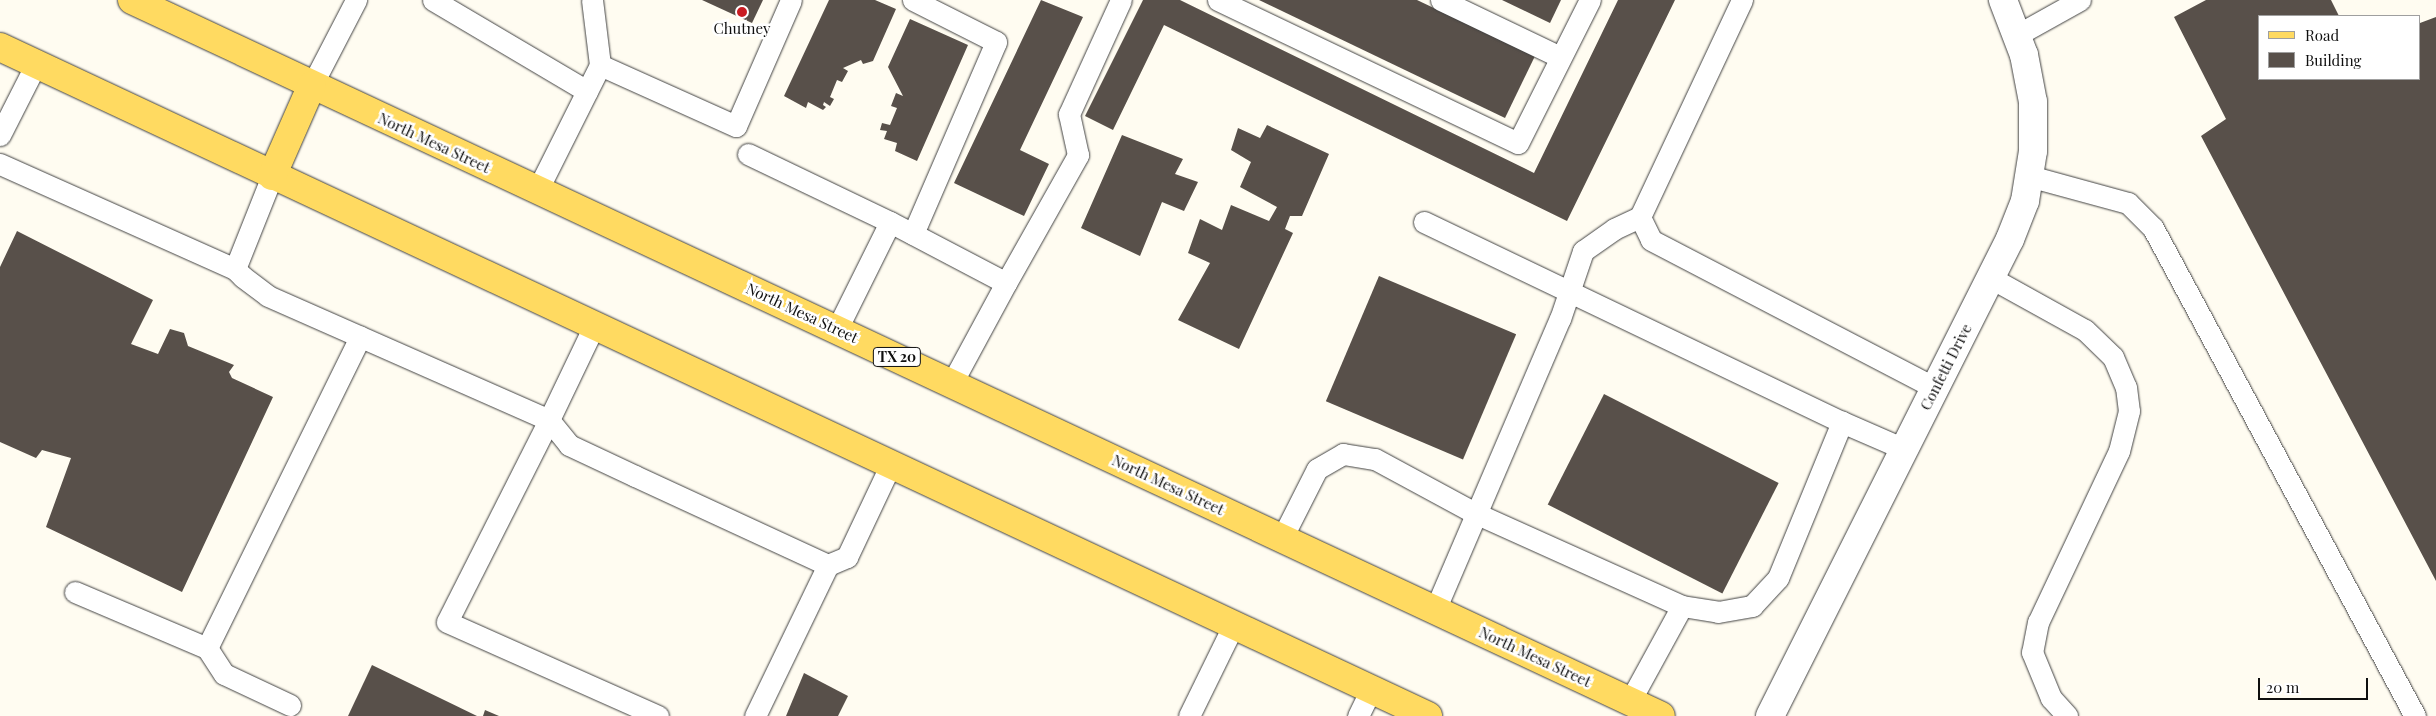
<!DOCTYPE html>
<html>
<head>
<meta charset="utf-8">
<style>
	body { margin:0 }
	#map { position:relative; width:2436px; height:716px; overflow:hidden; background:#fffcf1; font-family:"Playfair Display",serif }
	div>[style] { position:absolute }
	.building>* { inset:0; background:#58504a; transform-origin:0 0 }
	.roads { filter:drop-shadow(0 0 1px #424242) drop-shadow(0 0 1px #424242) }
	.service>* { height:21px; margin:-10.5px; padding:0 10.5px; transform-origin:10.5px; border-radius:10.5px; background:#fff }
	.minor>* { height:28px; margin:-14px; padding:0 14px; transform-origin:14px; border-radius:14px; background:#fff }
	.primary>* { height:28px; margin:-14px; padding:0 14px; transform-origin:14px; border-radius:14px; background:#ffda61 }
	.dots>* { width:14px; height:14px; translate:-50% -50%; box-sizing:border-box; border:2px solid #fff; border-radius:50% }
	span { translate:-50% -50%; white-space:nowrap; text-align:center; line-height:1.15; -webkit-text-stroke:5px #fff; paint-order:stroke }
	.shield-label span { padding:1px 4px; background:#fff; border:1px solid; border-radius:4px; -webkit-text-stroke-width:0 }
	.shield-label { font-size:14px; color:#0f0f0f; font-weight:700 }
	.poi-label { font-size:15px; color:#0f0f0f }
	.street-label { font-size:15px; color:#0f0f0f }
	.legend { position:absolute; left:2258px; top:15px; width:162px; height:65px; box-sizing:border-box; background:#fff; border:1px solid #9f9f9f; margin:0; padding:6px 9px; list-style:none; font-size:15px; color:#0f0f0f }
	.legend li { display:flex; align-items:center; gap:10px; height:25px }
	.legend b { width:25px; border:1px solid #9f9f9f }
	.scale { position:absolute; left:2258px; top:678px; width:110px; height:22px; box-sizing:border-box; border:2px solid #0f0f0f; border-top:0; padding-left:6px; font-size:15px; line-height:18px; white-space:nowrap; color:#0f0f0f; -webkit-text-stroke:4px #fff; paint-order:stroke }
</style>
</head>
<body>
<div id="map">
	<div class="building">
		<div style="clip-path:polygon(702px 0,763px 0,752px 23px)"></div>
		<div style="clip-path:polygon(829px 0,875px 0,896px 9px,873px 61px,863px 64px,861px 60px,843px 68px,848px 71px,842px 82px,837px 80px,830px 97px,834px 99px,830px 106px,824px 102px,823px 105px,826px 107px,823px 110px,808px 102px,806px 108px,784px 96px)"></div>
		<div style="clip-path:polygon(1041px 0,1083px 17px,1020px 150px,1049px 164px,1024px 216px,954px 183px)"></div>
		<div style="clip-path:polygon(1143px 0,1180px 0,1534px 173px,1618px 0,1675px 0,1567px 221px,1164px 25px,1113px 130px,1085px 116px)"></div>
		<div style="clip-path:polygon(1259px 0,1417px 0,1535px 56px,1505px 118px)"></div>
		<div style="clip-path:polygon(1502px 0,1561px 0,1550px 23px)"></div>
		<div style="clip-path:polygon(2206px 0,2331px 0,2339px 16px,2260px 16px,2260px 79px,2420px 79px,2420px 23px,2436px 17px,2436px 581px,2201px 136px,2226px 119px,2174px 17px)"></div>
		<div style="clip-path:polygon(910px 19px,968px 45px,917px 161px,895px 151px,897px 143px,884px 139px,887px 131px,880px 130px,882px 123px,890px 125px,897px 108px,891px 106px,896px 93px,903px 96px,888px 67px)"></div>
		<div style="clip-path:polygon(1267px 125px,1329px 154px,1302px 216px,1290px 216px,1285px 229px,1293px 233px,1239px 349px,1178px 320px,1210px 263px,1188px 253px,1200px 219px,1222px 230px,1231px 205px,1269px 221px,1277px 207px,1240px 187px,1251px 162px,1231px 150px,1238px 128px,1260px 138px)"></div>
		<div style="clip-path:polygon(1122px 135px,1183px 159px,1175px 174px,1198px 182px,1184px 211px,1162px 202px,1140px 256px,1081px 228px)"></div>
		<div style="clip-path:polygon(17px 231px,153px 300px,131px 344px,158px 354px,170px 329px,184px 333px,188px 346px,234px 365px,229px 372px,232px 378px,273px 397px,182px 592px,46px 527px,71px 458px,42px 450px,36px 458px,0 442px,0 267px)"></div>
		<div style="left:1379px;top:276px;width:149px;height:136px;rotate:23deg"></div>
		<div style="left:1604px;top:394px;width:196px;height:124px;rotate:27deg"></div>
		<div style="clip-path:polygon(372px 665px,477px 716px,348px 716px)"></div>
		<div style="clip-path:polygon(804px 673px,848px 696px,838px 716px,786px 716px)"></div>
		<div style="clip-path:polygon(485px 710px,499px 716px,483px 716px)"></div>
	</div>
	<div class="roads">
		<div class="service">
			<div style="left:433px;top:0;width:179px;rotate:30.6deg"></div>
			<div style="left:913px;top:0;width:93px;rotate:26.8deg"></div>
			<div style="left:996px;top:42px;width:209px;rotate:113.4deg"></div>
			<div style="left:1218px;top:0;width:332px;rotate:25.5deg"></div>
			<div style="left:1518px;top:143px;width:160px;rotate:-63.3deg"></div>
			<div style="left:1441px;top:0;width:132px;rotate:25.6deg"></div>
			<div style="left:1742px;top:0;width:240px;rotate:115.2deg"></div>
			<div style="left:1640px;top:217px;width:25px;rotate:64deg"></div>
			<div style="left:1651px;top:240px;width:320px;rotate:27.5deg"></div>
			<div style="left:2017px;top:35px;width:72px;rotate:-29.1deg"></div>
			<div style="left:600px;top:65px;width:149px;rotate:24.2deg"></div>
			<div style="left:736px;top:126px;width:137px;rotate:-66.4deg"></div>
			<div style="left:312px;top:85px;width:96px;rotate:-62.6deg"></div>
			<div style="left:0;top:135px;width:80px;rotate:-63.1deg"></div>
			<div style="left:748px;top:154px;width:157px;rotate:25.6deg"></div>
			<div style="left:890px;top:222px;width:131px;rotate:27.7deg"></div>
			<div style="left:1006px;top:283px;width:114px;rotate:118.4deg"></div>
			<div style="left:0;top:164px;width:257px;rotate:24.1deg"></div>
			<div style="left:272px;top:176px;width:100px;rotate:111.7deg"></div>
			<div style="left:235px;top:269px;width:11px;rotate:45deg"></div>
			<div style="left:243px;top:277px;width:31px;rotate:37deg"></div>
			<div style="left:268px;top:296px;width:307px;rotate:23.8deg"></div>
			<div style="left:549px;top:420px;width:226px;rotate:116.8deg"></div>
			<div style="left:447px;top:622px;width:231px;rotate:24deg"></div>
			<div style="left:2029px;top:176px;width:103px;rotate:15.3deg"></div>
			<div style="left:2128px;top:203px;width:35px;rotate:45deg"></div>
			<div style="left:2153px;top:228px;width:554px;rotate:61.77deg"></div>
			<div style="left:537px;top:191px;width:141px;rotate:-63.4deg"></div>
			<div style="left:600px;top:65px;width:65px;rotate:-97deg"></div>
			<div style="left:1424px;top:222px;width:463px;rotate:25.6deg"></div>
			<div style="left:1991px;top:278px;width:107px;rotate:29deg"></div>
			<div style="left:2085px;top:330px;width:39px;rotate:44deg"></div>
			<div style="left:2113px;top:357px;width:33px;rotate:67deg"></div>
			<div style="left:2126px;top:387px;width:24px;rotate:83deg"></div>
			<div style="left:2129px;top:411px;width:41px;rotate:104deg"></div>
			<div style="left:2119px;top:451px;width:189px;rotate:115.3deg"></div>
			<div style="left:2038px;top:622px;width:31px;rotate:101deg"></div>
			<div style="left:2032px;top:652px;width:50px;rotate:67.6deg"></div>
			<div style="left:2051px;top:698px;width:24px;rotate:48deg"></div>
			<div style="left:1006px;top:283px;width:147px;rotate:-60.6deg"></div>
			<div style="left:1078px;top:155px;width:42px;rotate:-102.4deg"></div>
			<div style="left:1069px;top:114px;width:125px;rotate:-65.5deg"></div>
			<div style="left:594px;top:326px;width:104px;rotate:115.6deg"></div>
			<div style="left:549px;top:420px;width:32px;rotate:51deg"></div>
			<div style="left:569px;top:445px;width:73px;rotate:25.2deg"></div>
			<div style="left:635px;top:476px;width:213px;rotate:24.8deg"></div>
			<div style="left:828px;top:565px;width:21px;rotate:-23deg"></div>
			<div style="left:847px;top:557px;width:103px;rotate:-64.7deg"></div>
			<div style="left:837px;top:329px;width:119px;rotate:-63.6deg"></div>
			<div style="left:1282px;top:538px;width:77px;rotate:-63.1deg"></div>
			<div style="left:1317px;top:469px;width:30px;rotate:-30deg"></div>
			<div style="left:1343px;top:454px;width:32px;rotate:9deg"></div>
			<div style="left:1375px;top:459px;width:114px;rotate:28.4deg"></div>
			<div style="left:1475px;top:513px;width:227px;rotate:24.2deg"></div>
			<div style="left:1682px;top:606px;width:36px;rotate:9deg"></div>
			<div style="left:1718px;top:612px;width:35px;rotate:-10deg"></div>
			<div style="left:1752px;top:606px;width:38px;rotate:-47deg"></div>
			<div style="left:1778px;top:578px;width:169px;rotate:-67.7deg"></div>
			<div style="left:1842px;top:422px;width:68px;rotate:23.5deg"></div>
			<div style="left:75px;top:592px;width:143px;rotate:23deg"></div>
			<div style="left:207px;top:648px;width:347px;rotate:-63.8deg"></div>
			<div style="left:1435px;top:610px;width:317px;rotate:-66.8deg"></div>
			<div style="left:1560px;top:319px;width:72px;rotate:-71.3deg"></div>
			<div style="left:1583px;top:251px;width:38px;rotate:-35deg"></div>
			<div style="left:1614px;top:229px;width:29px;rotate:-25deg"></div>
			<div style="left:207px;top:648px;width:31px;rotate:57deg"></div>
			<div style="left:224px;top:674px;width:73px;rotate:25.2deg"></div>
			<div style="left:1630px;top:701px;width:108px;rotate:-61.3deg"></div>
			<div style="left:755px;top:716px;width:168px;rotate:-64.2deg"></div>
			<div style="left:1189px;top:716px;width:102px;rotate:-63.9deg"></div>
			<div style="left:1358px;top:716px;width:30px;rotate:-64deg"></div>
		</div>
		<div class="minor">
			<div style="left:1770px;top:716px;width:534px;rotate:-63.29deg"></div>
			<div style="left:2010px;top:239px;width:41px;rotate:-68.5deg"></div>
			<div style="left:2025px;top:201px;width:51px;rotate:-80.9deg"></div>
			<div style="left:2033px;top:151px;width:49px;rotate:-90deg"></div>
			<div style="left:2033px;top:102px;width:48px;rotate:-100.8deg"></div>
			<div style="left:2024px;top:55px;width:59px;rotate:-110.9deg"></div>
		</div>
		<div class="primary">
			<div style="left:132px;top:0;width:1688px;rotate:25.09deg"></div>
			<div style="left:0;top:47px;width:1577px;rotate:25.1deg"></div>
			<div style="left:272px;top:176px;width:99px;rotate:-66.3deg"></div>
		</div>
	</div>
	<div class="dots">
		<div style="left:742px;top:12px;background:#c91c23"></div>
	</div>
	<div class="shield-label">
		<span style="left:897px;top:357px">TX 20</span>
	</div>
	<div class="poi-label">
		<span style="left:742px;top:29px">Chutney</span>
	</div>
	<div class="street-label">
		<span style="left:434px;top:143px;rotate:25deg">North Mesa Street</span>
		<span style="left:802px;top:313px;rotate:25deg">North Mesa Street</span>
		<span style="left:1946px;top:367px;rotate:-63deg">Confetti Drive</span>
		<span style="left:1168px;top:485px;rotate:25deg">North Mesa Street</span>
		<span style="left:1535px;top:657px;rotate:25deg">North Mesa Street</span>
	</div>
	<ul class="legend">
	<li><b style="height:6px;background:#ffda61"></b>Road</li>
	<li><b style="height:14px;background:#58504a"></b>Building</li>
	</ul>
	<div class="scale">20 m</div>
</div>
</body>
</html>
